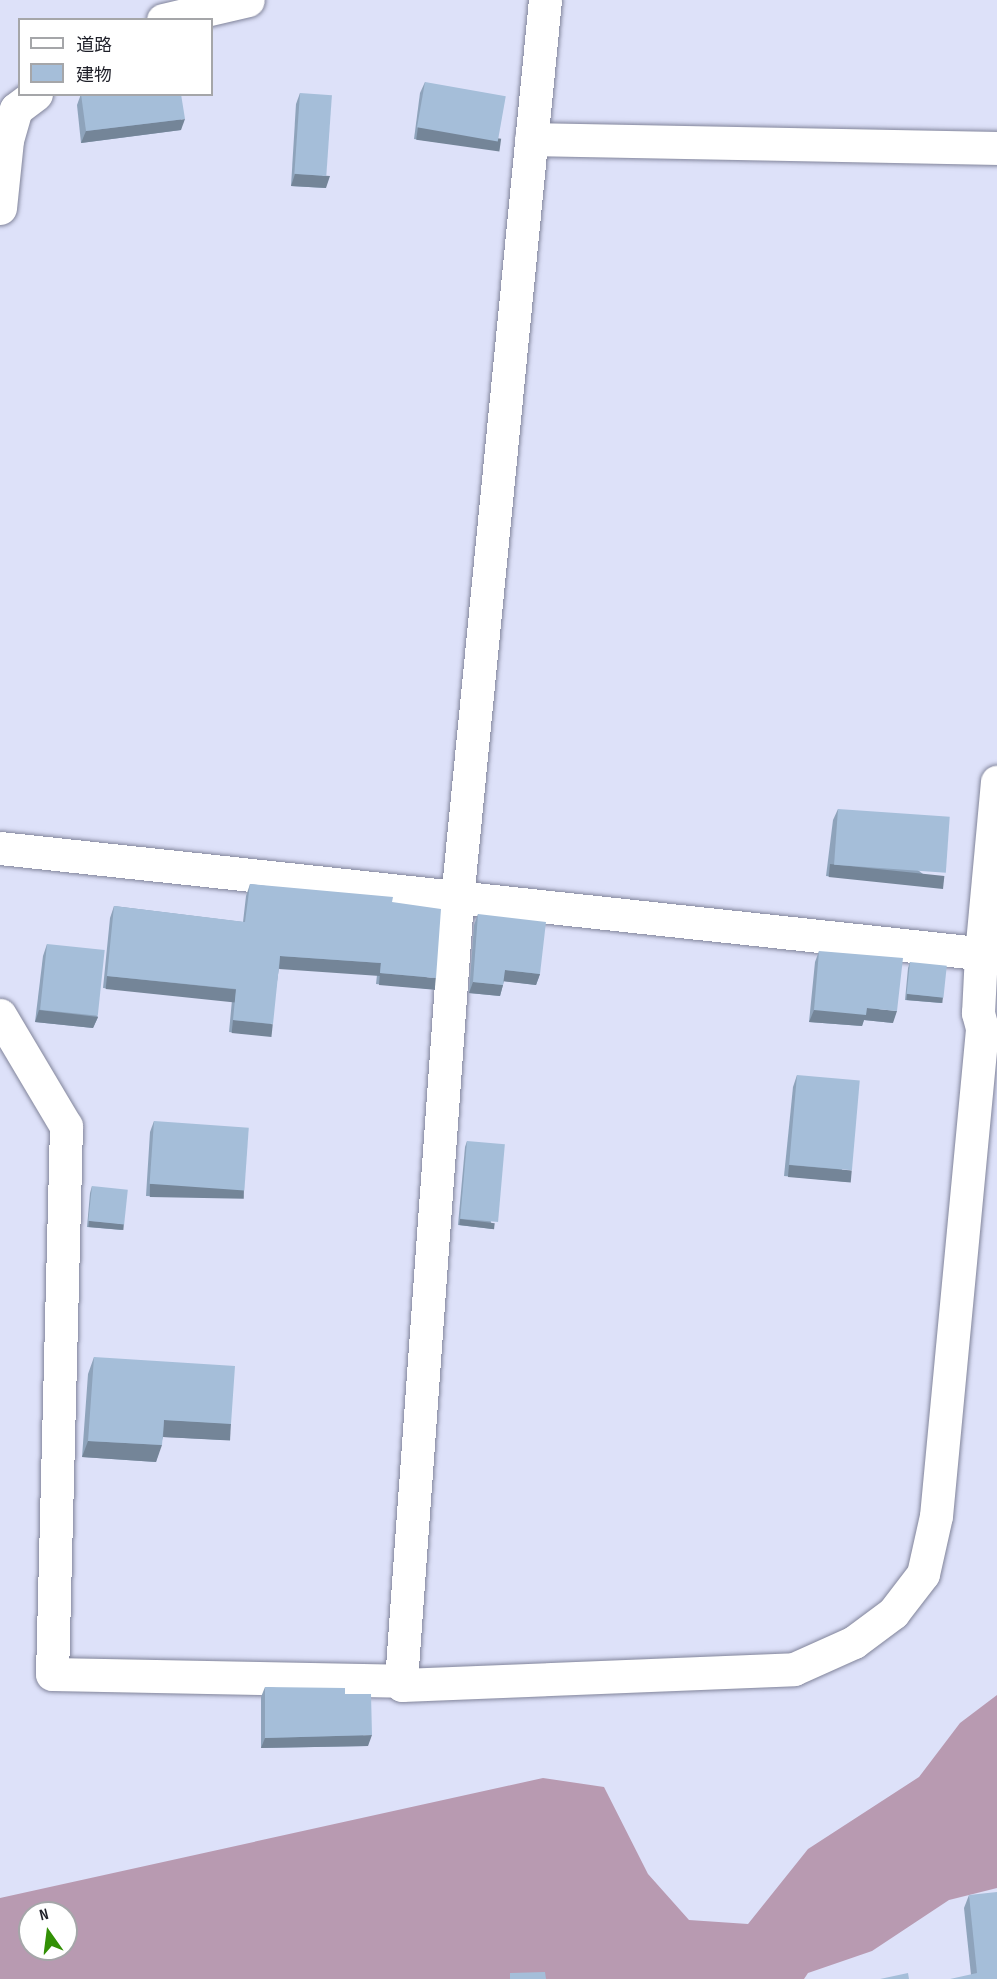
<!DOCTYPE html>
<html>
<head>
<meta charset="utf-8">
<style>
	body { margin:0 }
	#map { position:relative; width:997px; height:1979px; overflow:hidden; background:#dde1f9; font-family:"Sofia Sans Condensed","Noto Sans JP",sans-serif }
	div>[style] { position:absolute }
	.forest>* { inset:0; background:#b89ab1 }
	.roads { filter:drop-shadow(0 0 2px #81849a) drop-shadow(0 0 2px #81849a) }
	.minor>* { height:33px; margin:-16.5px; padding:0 16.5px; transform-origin:16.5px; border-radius:16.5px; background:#fff }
	.wall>* { inset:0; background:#8ea3bb }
	.shaded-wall>* { inset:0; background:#748598; transform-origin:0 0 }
	.building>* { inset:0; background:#a5bed9; transform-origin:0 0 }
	span { translate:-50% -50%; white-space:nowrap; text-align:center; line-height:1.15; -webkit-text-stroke:4.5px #fff; paint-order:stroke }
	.legend { position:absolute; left:18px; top:18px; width:195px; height:78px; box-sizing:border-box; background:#fff; border:2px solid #a5a6a9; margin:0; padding:8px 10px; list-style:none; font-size:18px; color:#1f2029 }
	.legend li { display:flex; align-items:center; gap:12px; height:30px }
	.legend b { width:30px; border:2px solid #a5a6a9 }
	.north { position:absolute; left:18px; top:1901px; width:60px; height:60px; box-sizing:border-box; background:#fff; border:2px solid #a5a6a9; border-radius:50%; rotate:346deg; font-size:16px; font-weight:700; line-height:24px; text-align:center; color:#1f2029 }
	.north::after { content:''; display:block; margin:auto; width:21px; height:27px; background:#329005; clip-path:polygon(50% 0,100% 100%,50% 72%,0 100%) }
</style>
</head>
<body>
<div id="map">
	<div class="forest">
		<div style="clip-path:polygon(evenodd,997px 1695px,997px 1888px,949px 1900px,872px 1951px,808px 1973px,804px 1979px,0 1979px,0 1898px,543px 1778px,604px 1787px,648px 1874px,689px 1920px,748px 1924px,808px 1849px,919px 1777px,960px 1723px,997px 1695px,30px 1913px,66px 1913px,66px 1949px,30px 1949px,30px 1913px)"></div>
	</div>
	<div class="roads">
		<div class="minor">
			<div style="left:163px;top:20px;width:87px;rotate:-13.2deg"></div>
			<div style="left:531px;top:139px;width:466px;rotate:1.1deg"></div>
			<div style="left:0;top:208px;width:68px;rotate:-84.1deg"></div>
			<div style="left:7px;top:140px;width:32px;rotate:-74deg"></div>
			<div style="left:16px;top:109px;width:25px;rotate:-37deg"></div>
			<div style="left:0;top:848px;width:1003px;rotate:6.13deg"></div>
			<div style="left:0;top:1015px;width:129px;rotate:59.3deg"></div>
			<div style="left:66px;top:1126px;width:548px;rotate:91.46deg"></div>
			<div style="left:52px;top:1674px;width:349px;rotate:1.1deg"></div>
			<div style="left:401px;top:1681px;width:4px;rotate:76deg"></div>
			<div style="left:402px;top:1685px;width:392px;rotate:-2.3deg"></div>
			<div style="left:794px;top:1669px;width:66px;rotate:-24.2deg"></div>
			<div style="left:854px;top:1642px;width:49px;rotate:-36.6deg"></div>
			<div style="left:893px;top:1613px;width:49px;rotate:-52.4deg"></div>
			<div style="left:923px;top:1574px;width:59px;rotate:-77.4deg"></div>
			<div style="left:936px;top:1516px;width:490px;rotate:-84.6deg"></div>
			<div style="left:982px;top:1028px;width:16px;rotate:-105deg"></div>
			<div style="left:978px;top:1013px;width:59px;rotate:-87.1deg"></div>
			<div style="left:981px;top:954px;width:173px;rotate:-84.7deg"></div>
			<div style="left:401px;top:1681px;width:784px;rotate:-85.9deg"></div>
			<div style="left:457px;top:899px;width:903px;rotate:-84.41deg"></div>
		</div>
	</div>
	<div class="wall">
		<div style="clip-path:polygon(425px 82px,497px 150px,414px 139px,420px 93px)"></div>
		<div style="clip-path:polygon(300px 93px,326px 188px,291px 186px,296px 104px)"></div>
		<div style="clip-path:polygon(81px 94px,181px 94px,181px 130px,81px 143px,77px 105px)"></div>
		<div style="clip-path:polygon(838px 809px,940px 887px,826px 876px,833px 820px)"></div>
		<div style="clip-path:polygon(250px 884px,392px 902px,432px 989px,376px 984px,377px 975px,279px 968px,269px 1036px,229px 1032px,232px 1000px,103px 988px,110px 918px,114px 906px,243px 922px,246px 896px)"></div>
		<div style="clip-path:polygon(478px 914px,540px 974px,536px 985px,504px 981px,500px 996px,469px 993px,474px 925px)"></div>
		<div style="clip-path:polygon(47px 944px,98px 1017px,93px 1028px,35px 1022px,43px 956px)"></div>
		<div style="clip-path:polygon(819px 951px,893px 1023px,864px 1020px,862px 1026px,809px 1022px,815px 962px)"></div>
		<div style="clip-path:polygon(910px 962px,943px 997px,941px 1003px,905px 1000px,908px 968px)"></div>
		<div style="clip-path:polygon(797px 1075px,848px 1182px,784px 1176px,793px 1087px)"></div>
		<div style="clip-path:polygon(154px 1121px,244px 1186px,240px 1198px,146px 1196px,150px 1132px)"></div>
		<div style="clip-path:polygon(467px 1141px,493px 1229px,458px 1225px,465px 1147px)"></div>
		<div style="clip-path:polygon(92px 1186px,122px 1230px,87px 1227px,90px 1193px)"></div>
		<div style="clip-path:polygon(94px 1357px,231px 1424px,225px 1440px,163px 1437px,156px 1462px,82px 1457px,88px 1374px)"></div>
		<div style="clip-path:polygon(265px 1687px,345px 1694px,368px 1746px,261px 1748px,261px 1697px)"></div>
		<div style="clip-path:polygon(969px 1895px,997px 1979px,971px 1975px,964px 1908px)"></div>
	</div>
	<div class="shaded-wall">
		<div style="clip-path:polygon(185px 119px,181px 130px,81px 143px,86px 131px)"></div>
		<div style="left:418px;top:127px;width:84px;height:13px;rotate:8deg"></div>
		<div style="clip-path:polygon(295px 174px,330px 176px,326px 188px,291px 186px)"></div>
		<div style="left:830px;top:864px;width:115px;height:13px;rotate:6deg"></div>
		<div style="left:280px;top:956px;width:101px;height:13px;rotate:4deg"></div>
		<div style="clip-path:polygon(505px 970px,540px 974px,536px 985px,501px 981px)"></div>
		<div style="left:380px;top:973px;width:56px;height:12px;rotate:5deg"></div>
		<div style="left:107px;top:976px;width:130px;height:13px;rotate:6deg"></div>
		<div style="clip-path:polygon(473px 982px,503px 985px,500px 996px,469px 993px)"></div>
		<div style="left:907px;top:994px;width:36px;height:6px;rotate:5deg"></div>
		<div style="clip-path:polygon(867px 1008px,897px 1011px,893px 1023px,864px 1020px,862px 1026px,809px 1022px,814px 1010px)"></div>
		<div style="clip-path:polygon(39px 1010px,98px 1017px,93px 1028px,35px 1022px)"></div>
		<div style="left:233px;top:1020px;width:40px;height:13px;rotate:6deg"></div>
		<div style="left:789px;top:1165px;width:63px;height:12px;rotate:5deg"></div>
		<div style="left:150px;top:1184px;width:94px;height:13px;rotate:1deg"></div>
		<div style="left:460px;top:1219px;width:35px;height:6px;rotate:7deg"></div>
		<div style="left:89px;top:1221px;width:35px;height:6px;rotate:5deg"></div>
		<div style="left:164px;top:1420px;width:67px;height:17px;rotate:3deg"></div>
		<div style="clip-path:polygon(88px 1441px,162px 1445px,156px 1462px,82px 1457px)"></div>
		<div style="clip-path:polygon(372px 1735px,368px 1746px,261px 1748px,265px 1738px)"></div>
	</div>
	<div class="building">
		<div style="left:425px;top:82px;width:82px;height:46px;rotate:10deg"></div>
		<div style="left:300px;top:93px;width:32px;height:81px;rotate:4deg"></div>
		<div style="clip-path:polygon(81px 94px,181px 94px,185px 119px,86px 131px)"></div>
		<div style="left:838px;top:809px;width:112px;height:56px;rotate:4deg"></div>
		<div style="clip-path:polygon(250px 884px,393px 897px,392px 902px,441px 909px,436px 978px,380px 973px,381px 963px,280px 956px,273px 1024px,233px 1020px,236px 989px,107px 976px,114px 906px,245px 922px)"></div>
		<div style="clip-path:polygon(478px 914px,546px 922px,540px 974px,505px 970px,503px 985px,473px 982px)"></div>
		<div style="left:47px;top:944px;width:58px;height:66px;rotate:6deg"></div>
		<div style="clip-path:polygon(819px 951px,903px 958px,897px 1011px,867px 1008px,866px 1015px,814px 1010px)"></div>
		<div style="left:910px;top:962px;width:37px;height:32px;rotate:6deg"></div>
		<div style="left:797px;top:1075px;width:63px;height:90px;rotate:5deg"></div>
		<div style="left:154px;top:1121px;width:95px;height:63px;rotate:4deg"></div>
		<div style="left:467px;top:1141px;width:38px;height:78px;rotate:5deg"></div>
		<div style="left:92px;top:1186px;width:36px;height:35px;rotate:6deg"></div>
		<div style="clip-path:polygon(94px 1357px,235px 1366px,231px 1424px,164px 1420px,162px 1445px,88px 1441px)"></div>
		<div style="clip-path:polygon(265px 1687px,345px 1688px,345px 1694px,371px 1694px,372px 1735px,265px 1738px)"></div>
		<div style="clip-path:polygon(997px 1892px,997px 1979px,950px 1979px,977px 1973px,969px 1895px)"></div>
		<div style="clip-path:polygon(545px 1972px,546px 1979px,510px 1979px,510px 1973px)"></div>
		<div style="clip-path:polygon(908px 1973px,909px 1979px,880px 1979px)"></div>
	</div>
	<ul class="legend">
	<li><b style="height:8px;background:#fff"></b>道路</li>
	<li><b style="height:16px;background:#a5bed9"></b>建物</li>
	</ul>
	<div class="north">N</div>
</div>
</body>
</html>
